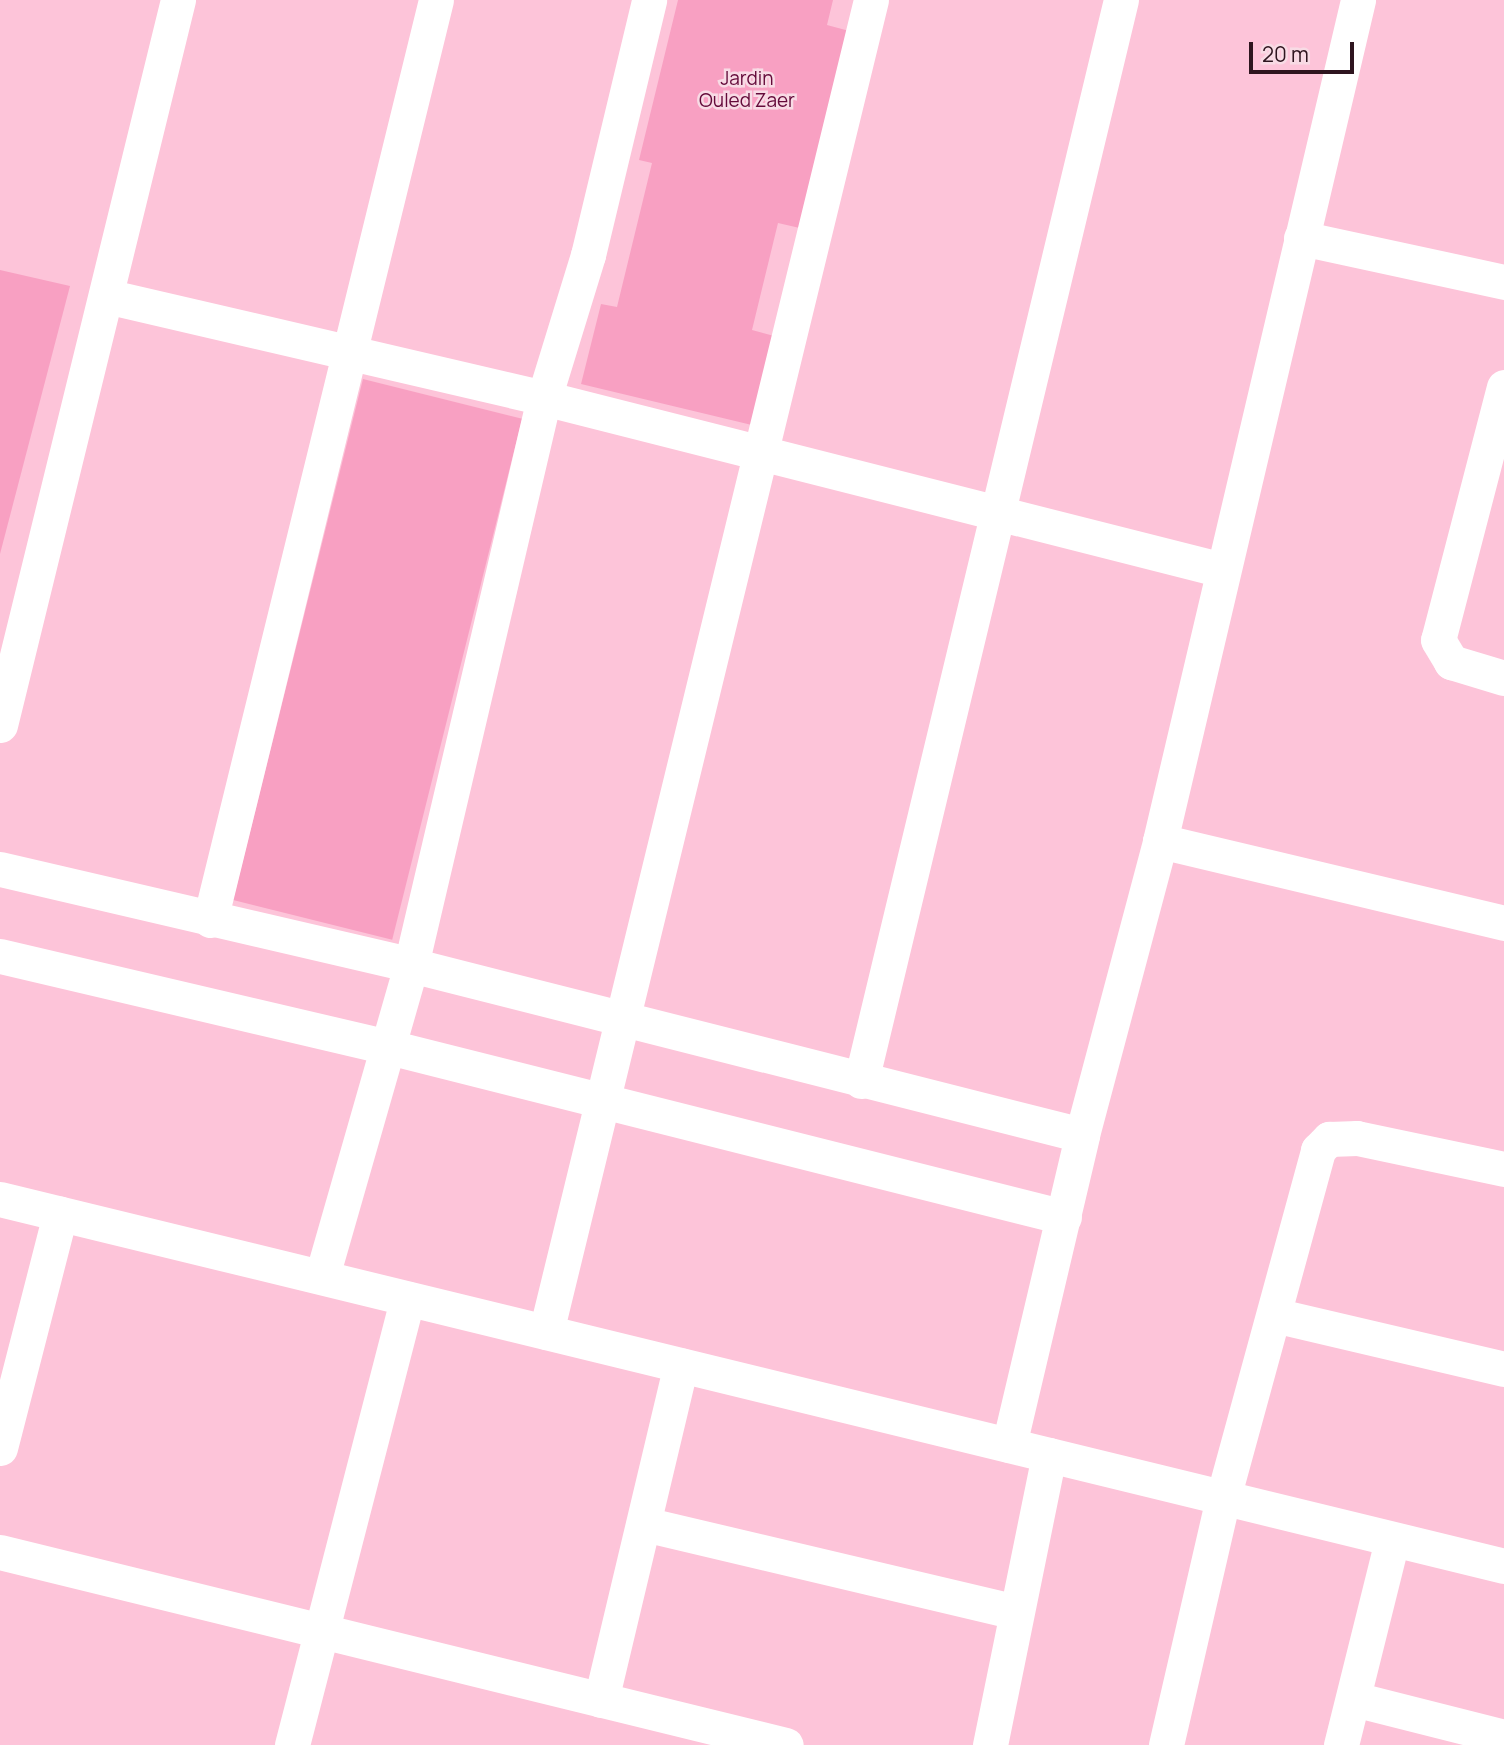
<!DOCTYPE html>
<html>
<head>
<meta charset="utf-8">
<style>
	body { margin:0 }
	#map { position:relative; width:1504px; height:1745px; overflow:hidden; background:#fdc4d9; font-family:Manrope,sans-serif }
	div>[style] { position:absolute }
	.green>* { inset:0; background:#f8a0c2; transform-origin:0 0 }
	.minor>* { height:35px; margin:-17.5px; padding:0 17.5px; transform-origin:17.5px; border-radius:17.5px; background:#fff }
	span { translate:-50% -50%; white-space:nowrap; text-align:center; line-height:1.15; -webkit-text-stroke:5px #f8dbe5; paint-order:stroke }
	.park-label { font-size:19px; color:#640a3a }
	.scale { position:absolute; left:1249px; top:42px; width:105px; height:32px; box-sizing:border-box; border:4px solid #2e151f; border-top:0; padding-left:9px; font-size:21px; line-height:24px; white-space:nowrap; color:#2e151f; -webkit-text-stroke:5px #f8dbe5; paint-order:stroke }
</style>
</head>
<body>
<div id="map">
	<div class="green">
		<div style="clip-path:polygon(678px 0,833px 0,827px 25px,853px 32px,804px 229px,778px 223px,752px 330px,778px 337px,756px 426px,581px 384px,601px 304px,617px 307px,652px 163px,639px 160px)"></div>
		<div style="clip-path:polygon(0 270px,70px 286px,0 554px)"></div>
		<div style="left:363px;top:379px;width:164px;height:537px;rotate:14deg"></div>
	</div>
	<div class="minor">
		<div style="left:1301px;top:238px;width:208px;rotate:12.2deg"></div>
		<div style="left:106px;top:296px;width:450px;rotate:13.1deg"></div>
		<div style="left:544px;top:398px;width:699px;rotate:14.23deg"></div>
		<div style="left:1504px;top:387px;width:261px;rotate:104.6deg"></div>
		<div style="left:1438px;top:640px;width:26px;rotate:59deg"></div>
		<div style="left:1451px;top:662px;width:55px;rotate:16.8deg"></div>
		<div style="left:0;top:725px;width:747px;rotate:-76.21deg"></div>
		<div style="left:1160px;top:841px;width:354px;rotate:13.4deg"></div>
		<div style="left:0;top:869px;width:422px;rotate:13.1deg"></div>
		<div style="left:411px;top:965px;width:692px;rotate:14.22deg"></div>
		<div style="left:210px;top:920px;width:947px;rotate:-76.2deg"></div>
		<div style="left:0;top:956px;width:400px;rotate:13.2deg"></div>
		<div style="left:389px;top:1047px;width:696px;rotate:14.14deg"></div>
		<div style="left:861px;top:1081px;width:1112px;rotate:-76.48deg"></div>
		<div style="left:0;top:1199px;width:1548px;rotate:13.71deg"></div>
		<div style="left:322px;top:1276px;width:323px;rotate:-74deg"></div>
		<div style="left:411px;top:965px;width:582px;rotate:-76.8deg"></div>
		<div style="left:544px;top:398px;width:150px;rotate:-72.9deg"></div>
		<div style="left:588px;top:255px;width:262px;rotate:-76.5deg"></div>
		<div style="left:1274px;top:1315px;width:236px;rotate:13.2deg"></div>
		<div style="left:546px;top:1332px;width:1371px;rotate:-76.29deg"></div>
		<div style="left:1009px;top:1445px;width:318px;rotate:-76.7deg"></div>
		<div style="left:1082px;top:1135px;width:304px;rotate:-75.1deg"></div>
		<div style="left:1160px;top:841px;width:864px;rotate:-76.75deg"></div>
		<div style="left:0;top:1448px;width:242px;rotate:-75.6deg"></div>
		<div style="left:644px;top:1524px;width:382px;rotate:13.3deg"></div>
		<div style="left:0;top:1552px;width:809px;rotate:13.8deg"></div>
		<div style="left:1354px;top:1699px;width:155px;rotate:14.2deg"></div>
		<div style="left:601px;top:1700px;width:344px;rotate:-76.6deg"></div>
		<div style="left:292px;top:1745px;width:461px;rotate:-75.5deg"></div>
		<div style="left:990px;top:1745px;width:296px;rotate:-78.5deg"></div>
		<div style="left:1166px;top:1745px;width:253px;rotate:-77deg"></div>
		<div style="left:1223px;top:1498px;width:361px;rotate:-74.7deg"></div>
		<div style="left:1318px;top:1150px;width:16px;rotate:-45deg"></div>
		<div style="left:1329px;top:1139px;width:28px;rotate:-2deg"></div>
		<div style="left:1357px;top:1138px;width:150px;rotate:11.9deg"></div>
		<div style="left:1341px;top:1745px;width:211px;rotate:-76deg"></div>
	</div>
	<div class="park-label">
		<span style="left:747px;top:90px">Jardin<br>Ouled Zaer</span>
	</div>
	<div class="scale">20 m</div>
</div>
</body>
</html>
